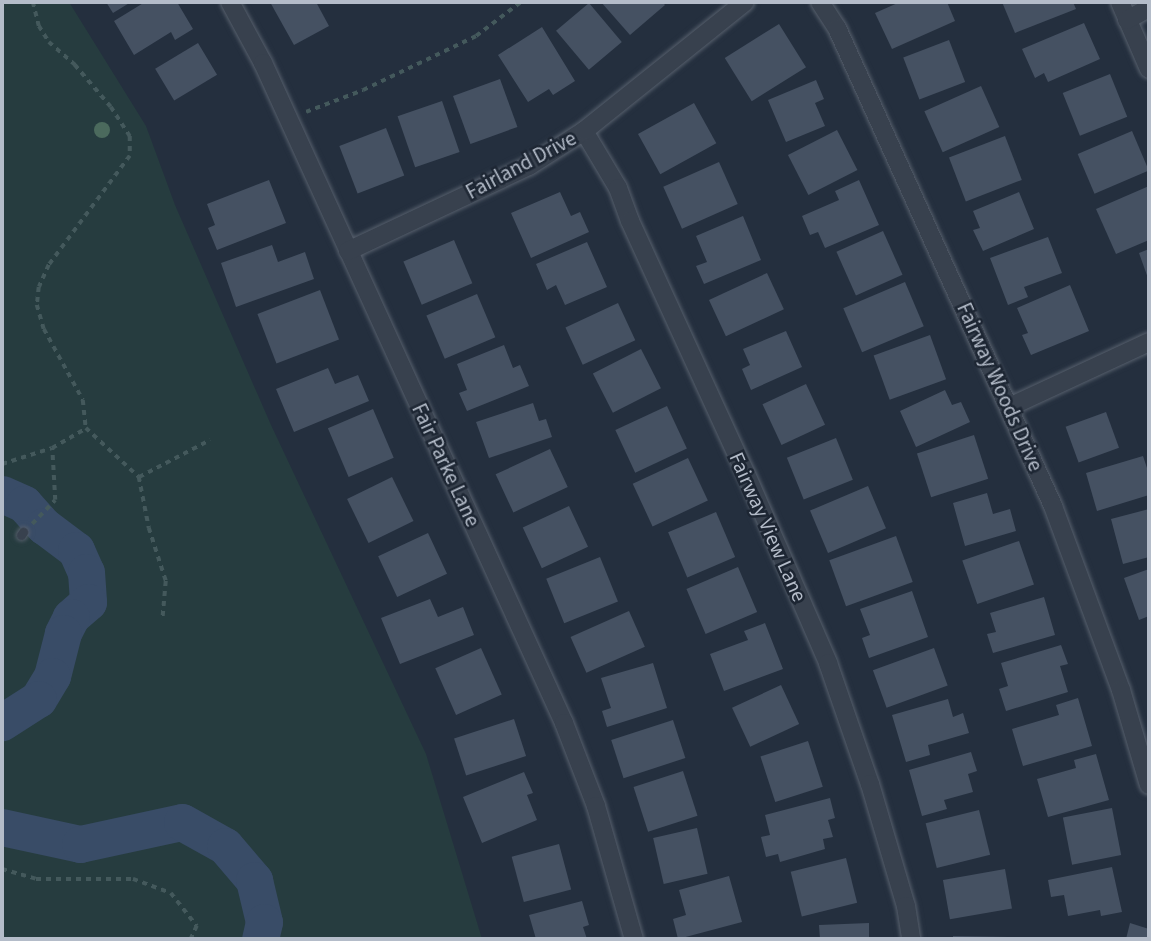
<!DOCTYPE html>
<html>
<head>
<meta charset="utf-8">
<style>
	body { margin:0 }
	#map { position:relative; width:1151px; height:941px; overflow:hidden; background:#242f3e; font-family:"Source Sans 3",sans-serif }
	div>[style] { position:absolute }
	.green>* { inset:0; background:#263c3f }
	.water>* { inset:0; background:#394c67 }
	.river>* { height:37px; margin:-18.5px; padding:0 18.5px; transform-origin:18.5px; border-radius:18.5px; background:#394c67 }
	.building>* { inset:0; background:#455162; transform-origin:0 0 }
	.path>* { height:3.5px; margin-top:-1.75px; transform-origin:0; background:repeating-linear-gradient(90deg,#44595c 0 5px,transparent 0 10px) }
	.roads { filter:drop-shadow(0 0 2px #565f6c) drop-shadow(0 0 2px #565f6c) }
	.lane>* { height:9px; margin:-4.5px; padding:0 4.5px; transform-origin:4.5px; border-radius:4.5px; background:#38414e }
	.street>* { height:18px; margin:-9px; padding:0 9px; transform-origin:9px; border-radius:9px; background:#38414e }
	.trees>* { width:16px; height:16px; margin:-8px; border-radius:50%; background:#4b6a5d }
	span { translate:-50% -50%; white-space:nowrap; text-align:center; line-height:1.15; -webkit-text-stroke:5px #1d2633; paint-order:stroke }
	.street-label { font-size:21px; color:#b4bcc9 }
	.frame { position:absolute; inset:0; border:4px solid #b4bcc9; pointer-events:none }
</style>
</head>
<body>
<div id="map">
	<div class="green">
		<div style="clip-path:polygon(2px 2px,69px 2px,146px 126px,175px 205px,271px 425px,426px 754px,482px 939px,2px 939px)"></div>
	</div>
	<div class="water">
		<div style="clip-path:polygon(2px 484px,25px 492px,51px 516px,38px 534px,2px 503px)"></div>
	</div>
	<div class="river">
		<div style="left:2px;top:494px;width:24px;rotate:24deg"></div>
		<div style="left:24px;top:504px;width:30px;rotate:48deg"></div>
		<div style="left:44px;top:526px;width:40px;rotate:37deg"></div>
		<div style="left:76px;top:550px;width:24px;rotate:66deg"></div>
		<div style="left:86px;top:572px;width:30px;rotate:86deg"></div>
		<div style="left:88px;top:602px;width:23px;rotate:139deg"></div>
		<div style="left:71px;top:617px;width:18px;rotate:117deg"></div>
		<div style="left:63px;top:633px;width:44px;rotate:104.3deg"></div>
		<div style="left:52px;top:676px;width:27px;rotate:121deg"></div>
		<div style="left:38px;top:699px;width:43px;rotate:147.4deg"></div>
		<div style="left:2px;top:827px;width:80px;rotate:12.3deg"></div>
		<div style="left:80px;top:844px;width:104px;rotate:-12.2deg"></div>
		<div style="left:182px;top:822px;width:49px;rotate:29.2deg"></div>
		<div style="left:225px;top:846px;width:45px;rotate:49.5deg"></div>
		<div style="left:254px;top:880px;width:43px;rotate:76.6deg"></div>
		<div style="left:264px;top:922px;width:17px;rotate:103deg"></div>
	</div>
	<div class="building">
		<div style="clip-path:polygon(106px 2px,131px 2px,113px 13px)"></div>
		<div style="clip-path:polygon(145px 2px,177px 2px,193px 29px,175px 40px,171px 32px,134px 55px,114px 21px)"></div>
		<div style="clip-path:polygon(270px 2px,316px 2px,329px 26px,294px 45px)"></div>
		<div style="clip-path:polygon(601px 2px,662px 2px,665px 5px,630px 35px)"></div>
		<div style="clip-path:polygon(900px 2px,947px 2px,955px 21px,892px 49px,875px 13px)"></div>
		<div style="clip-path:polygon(1002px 2px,1073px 2px,1076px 9px,1015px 33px)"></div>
		<div style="left:589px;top:3px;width:51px;height:43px;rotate:50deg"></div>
		<div style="clip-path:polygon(1084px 23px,1100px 59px,1048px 82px,1044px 73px,1035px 78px,1022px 49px)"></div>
		<div style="left:779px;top:24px;width:51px;height:64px;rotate:58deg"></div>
		<div style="clip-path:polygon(542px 27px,575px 81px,553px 95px,549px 89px,528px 102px,498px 55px)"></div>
		<div style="left:949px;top:40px;width:45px;height:49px;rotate:69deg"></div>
		<div style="left:198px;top:43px;width:37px;height:50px;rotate:59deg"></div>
		<div style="left:1110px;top:74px;width:46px;height:51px;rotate:68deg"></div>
		<div style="left:500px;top:79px;width:51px;height:50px;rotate:70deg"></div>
		<div style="clip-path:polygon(816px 80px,824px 99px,815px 103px,825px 126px,786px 142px,768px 100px)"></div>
		<div style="left:981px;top:86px;width:45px;height:62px;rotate:66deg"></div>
		<div style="left:442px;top:101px;width:54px;height:47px;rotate:71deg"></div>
		<div style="left:694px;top:103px;width:46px;height:64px;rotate:61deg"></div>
		<div style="left:386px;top:128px;width:51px;height:50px;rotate:69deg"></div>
		<div style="left:837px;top:130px;width:45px;height:55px;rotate:63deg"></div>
		<div style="left:1132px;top:131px;width:43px;height:59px;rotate:67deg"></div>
		<div style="left:1005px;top:136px;width:47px;height:60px;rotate:69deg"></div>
		<div style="left:719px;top:162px;width:46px;height:61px;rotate:66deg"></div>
		<div style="clip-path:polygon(269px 180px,286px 223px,217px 250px,208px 228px,215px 225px,207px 204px)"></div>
		<div style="clip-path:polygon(859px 180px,879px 225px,825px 248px,818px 232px,810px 235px,802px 216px,839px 200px,835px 191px)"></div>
		<div style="clip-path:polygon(1149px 186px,1149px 240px,1116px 254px,1096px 209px)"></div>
		<div style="clip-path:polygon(560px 192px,571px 216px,580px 212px,589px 232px,531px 258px,511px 213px)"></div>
		<div style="clip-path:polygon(1019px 192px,1034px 229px,983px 251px,973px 230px,980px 228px,973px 211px)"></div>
		<div style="clip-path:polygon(743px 216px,761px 260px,704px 284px,696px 266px,707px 262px,696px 236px)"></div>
		<div style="left:883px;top:231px;width:48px;height:51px;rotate:66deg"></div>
		<div style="clip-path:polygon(1048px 237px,1062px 273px,1024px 287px,1028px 297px,1008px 305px,990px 258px)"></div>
		<div style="left:454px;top:240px;width:47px;height:55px;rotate:67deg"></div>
		<div style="clip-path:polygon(587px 242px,607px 287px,565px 305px,556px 285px,547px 290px,536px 264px)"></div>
		<div style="clip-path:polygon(272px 245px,278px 262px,305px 252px,314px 279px,236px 307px,221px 263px)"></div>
		<div style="clip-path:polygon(1149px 249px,1149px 281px,1139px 253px)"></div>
		<div style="left:767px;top:273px;width:40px;height:64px;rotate:65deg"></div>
		<div style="left:905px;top:282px;width:48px;height:67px;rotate:67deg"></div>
		<div style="clip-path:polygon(1070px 285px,1089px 331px,1031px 355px,1022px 335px,1028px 333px,1017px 308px)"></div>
		<div style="left:320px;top:290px;width:53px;height:67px;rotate:69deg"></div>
		<div style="left:477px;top:294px;width:47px;height:55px;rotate:67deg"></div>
		<div style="left:618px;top:303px;width:41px;height:58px;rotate:65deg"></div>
		<div style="clip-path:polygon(786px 331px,802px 367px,751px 390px,742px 369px,750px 365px,743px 349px)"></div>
		<div style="left:930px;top:335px;width:47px;height:60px;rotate:70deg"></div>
		<div style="clip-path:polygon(504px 345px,513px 368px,520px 365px,529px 386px,467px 411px,459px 393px,467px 390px,457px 364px)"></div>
		<div style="left:641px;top:349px;width:44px;height:54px;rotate:63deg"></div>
		<div style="clip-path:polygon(328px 368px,335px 384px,358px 375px,369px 401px,294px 432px,276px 389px)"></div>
		<div style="left:806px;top:384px;width:45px;height:48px;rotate:65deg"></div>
		<div style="clip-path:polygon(945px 390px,952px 405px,961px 402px,970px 422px,916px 447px,900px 411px)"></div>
		<div style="clip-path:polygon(533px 403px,539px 421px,546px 419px,552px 437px,489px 458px,476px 422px)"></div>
		<div style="left:667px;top:406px;width:47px;height:57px;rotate:65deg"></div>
		<div style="left:373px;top:409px;width:53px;height:49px;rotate:67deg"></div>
		<div style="left:1106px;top:412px;width:38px;height:43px;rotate:70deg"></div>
		<div style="left:974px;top:435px;width:46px;height:60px;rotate:72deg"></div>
		<div style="left:836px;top:438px;width:45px;height:53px;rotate:68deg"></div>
		<div style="left:550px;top:449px;width:42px;height:60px;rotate:65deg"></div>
		<div style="clip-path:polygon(1143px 456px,1149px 474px,1149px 495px,1097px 511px,1086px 473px)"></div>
		<div style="left:688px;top:458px;width:47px;height:61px;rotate:65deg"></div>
		<div style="left:392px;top:477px;width:49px;height:50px;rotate:64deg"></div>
		<div style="left:868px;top:486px;width:46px;height:63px;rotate:67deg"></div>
		<div style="clip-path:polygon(987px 493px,993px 514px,1010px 509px,1016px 531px,965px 546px,953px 503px)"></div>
		<div style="left:569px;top:506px;width:45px;height:51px;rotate:65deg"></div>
		<div style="clip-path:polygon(1149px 509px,1149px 557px,1123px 564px,1111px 519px)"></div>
		<div style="left:716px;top:512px;width:49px;height:52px;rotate:67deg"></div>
		<div style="left:428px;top:533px;width:45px;height:55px;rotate:65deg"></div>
		<div style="left:896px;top:536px;width:49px;height:71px;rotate:70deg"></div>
		<div style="left:1019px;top:541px;width:46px;height:60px;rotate:71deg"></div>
		<div style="left:600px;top:557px;width:48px;height:58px;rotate:68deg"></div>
		<div style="left:738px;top:567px;width:49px;height:56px;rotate:67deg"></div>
		<div style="clip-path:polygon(1149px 569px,1149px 616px,1139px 620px,1124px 578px)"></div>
		<div style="clip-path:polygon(912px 591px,928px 637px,869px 658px,862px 638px,870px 635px,860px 609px)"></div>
		<div style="clip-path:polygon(1044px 597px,1055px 635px,993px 653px,987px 634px,996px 632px,990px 613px)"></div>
		<div style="clip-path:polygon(430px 599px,438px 617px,463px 607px,474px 635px,400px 664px,381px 618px)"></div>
		<div style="left:629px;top:611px;width:39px;height:64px;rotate:66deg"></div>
		<div style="clip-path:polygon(765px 623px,783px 669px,724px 691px,710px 654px,748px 640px,744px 631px)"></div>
		<div style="clip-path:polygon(1061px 645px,1068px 664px,1060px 666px,1068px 692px,1006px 711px,999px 689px,1008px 686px,1001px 663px)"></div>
		<div style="left:481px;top:648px;width:51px;height:50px;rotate:66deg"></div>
		<div style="left:934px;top:648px;width:40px;height:65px;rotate:70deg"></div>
		<div style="clip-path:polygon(653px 663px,667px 708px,607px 727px,602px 711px,611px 708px,601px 678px)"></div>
		<div style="left:781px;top:685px;width:43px;height:54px;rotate:65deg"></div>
		<div style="clip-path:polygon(1078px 698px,1092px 746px,1023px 766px,1012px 729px,1059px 715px,1056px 705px)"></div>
		<div style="clip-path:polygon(948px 699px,953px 717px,963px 713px,969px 733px,928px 745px,930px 755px,906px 762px,892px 715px)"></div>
		<div style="left:514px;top:719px;width:39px;height:63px;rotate:72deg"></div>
		<div style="left:673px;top:720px;width:40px;height:65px;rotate:72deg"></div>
		<div style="left:808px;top:741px;width:48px;height:50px;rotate:72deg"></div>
		<div style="clip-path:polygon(971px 752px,977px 771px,968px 774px,973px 792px,944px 800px,947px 809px,922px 816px,909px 770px)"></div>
		<div style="clip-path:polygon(1096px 754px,1109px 800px,1048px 817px,1037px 779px,1076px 768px,1074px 760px)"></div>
		<div style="left:683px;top:771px;width:47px;height:52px;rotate:72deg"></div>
		<div style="clip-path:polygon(524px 772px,533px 793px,527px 795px,537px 820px,482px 843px,463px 797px)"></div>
		<div style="clip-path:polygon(830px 798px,835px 818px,828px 820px,833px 837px,823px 839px,825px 849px,780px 862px,778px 854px,766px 857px,761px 837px,770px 835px,765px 815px)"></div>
		<div style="left:1112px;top:808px;width:48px;height:50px;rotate:79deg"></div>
		<div style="left:979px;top:810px;width:46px;height:55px;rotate:76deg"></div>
		<div style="left:697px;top:828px;width:47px;height:45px;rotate:77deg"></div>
		<div style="left:559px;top:844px;width:47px;height:49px;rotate:75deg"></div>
		<div style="left:846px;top:858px;width:46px;height:57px;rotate:76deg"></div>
		<div style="clip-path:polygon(1112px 867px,1122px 912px,1101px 916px,1100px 910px,1068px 916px,1064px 895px,1051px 897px,1048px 880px)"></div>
		<div style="left:1005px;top:869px;width:40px;height:63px;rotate:80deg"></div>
		<div style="clip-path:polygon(729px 876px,742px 922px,678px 939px,673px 919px,686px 915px,679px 890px)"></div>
		<div style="clip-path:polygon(582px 901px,589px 925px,583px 927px,587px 939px,536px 939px,529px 915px)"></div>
		<div style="clip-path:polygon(869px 923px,869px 939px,820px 939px,819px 925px)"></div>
		<div style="clip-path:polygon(1130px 923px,1149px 929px,1149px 939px,1126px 939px)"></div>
		<div style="clip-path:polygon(953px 936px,1009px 937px,1009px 939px,953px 939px)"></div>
	</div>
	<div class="path">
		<div style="left:33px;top:2px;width:25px;rotate:76deg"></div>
		<div style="left:39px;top:26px;width:19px;rotate:58deg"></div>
		<div style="left:49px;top:42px;width:35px;rotate:41deg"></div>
		<div style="left:75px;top:65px;width:55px;rotate:49.4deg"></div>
		<div style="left:111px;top:107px;width:35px;rotate:57deg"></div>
		<div style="left:130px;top:136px;width:20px;rotate:90deg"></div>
		<div style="left:130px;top:156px;width:136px;rotate:126.6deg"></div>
		<div style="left:49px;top:265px;width:24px;rotate:114deg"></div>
		<div style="left:39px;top:287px;width:18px;rotate:96deg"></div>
		<div style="left:37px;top:305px;width:25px;rotate:74deg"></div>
		<div style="left:44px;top:329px;width:81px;rotate:61.2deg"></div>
		<div style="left:83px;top:400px;width:28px;rotate:84deg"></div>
		<div style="left:86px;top:428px;width:72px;rotate:42.8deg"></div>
		<div style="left:139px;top:477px;width:52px;rotate:78.9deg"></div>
		<div style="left:149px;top:528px;width:56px;rotate:72.2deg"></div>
		<div style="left:166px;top:581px;width:38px;rotate:95deg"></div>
		<div style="left:306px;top:112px;width:61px;rotate:-21.1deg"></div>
		<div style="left:363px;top:90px;width:125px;rotate:-25.5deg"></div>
		<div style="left:476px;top:36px;width:56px;rotate:-37.1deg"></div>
		<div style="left:2px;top:464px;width:52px;rotate:-17.7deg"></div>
		<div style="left:52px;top:448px;width:39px;rotate:-30deg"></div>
		<div style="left:139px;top:477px;width:80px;rotate:-27.5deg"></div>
		<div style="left:32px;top:524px;width:33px;rotate:-46deg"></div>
		<div style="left:55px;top:500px;width:52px;rotate:-93.3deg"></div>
		<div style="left:2px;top:869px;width:35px;rotate:16deg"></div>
		<div style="left:36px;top:879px;width:97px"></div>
		<div style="left:133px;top:879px;width:40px;rotate:20.2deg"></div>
		<div style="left:171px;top:893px;width:42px;rotate:51.8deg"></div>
		<div style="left:197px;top:926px;width:14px;rotate:115deg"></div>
	</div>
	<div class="roads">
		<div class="lane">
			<div style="left:21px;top:535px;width:4px;rotate:-56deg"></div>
		</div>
		<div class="street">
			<div style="left:230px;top:2px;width:69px;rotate:61.6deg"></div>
			<div style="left:263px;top:63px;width:725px;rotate:65.48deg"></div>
			<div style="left:564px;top:723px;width:89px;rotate:68.9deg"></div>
			<div style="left:596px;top:806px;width:138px;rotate:74.1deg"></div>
			<div style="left:820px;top:2px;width:31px;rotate:57deg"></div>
			<div style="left:837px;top:28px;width:525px;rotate:65.68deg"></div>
			<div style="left:1053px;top:506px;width:196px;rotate:69.7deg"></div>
			<div style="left:1121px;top:690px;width:99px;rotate:73.6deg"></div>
			<div style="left:1120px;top:2px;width:73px;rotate:66.6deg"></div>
			<div style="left:1127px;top:20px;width:25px;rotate:-29deg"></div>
			<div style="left:584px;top:131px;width:66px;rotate:59.2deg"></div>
			<div style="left:618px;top:188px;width:35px;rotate:70deg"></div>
			<div style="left:630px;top:221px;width:278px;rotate:65.4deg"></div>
			<div style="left:746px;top:474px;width:206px;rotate:66.5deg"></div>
			<div style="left:828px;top:663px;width:128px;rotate:70.9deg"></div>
			<div style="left:870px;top:784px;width:127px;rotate:73.6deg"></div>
			<div style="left:906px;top:906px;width:33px;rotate:81deg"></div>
			<div style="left:348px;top:251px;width:200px;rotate:-25.2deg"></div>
			<div style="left:529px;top:166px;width:65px;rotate:-32.5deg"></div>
			<div style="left:584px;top:131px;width:206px;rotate:-38.7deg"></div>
			<div style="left:1009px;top:407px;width:154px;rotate:-24.9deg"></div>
		</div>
	</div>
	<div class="trees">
		<div style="left:102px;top:130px"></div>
	</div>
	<div class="street-label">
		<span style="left:521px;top:165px;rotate:-28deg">Fairland Drive</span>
		<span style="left:1000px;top:387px;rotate:66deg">Fairway Woods Drive</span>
		<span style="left:446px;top:465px;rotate:65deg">Fair Parke Lane</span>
		<span style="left:768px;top:527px;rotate:66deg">Fairway View Lane</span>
	</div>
	<div class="frame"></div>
</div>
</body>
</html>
